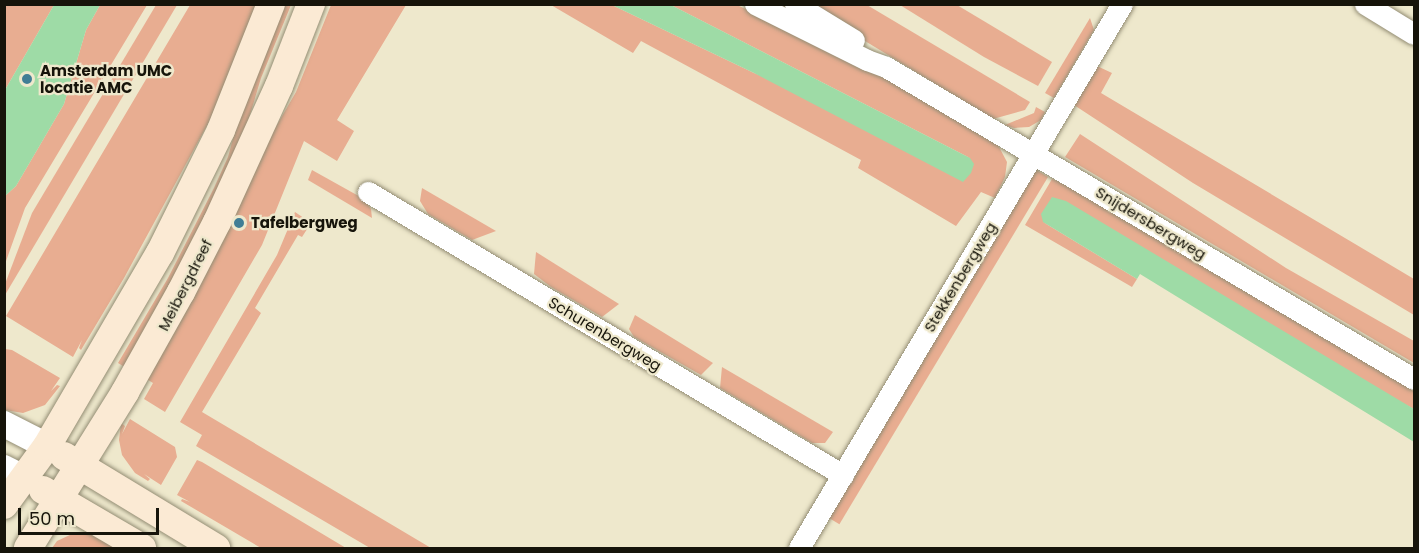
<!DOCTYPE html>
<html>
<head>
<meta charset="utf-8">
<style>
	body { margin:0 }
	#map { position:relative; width:1419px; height:553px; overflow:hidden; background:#eee8cc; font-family:Poppins,sans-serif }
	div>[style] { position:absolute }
	.green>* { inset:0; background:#e8ad91; transform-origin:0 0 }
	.water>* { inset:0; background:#9edba6 }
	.roads { filter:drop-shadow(0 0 2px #938d74) drop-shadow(0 0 2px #938d74) }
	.minor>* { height:21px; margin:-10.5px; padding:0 10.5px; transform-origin:10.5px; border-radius:10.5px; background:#fff }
	.tertiary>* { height:26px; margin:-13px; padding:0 13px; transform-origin:13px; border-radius:13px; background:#fff }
	.secondary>* { height:28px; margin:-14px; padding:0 14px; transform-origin:14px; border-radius:14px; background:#fbead4 }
	.dots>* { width:16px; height:16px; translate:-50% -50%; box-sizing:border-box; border:3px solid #eee8cc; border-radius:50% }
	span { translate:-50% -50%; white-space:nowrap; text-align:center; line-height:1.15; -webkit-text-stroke:4.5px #eee8cc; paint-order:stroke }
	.poi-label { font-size:15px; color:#16140a; font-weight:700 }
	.left { translate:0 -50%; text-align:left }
	.street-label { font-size:15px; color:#16140a }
	.frame { position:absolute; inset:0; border:6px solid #16140a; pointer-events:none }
	.scale { position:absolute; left:18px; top:508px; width:141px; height:27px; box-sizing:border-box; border:3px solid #16140a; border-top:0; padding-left:8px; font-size:18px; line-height:21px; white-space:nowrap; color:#16140a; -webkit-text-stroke:4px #eee8cc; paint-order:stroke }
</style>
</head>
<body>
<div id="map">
	<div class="green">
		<div style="clip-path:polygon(5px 5px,54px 5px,5px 90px)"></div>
		<div style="clip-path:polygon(100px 5px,147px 5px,25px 208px,5px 264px,5px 196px,16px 186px,64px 104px,86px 30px)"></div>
		<div style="clip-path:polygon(156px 5px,177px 5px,5px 295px,5px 284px,32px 213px)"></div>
		<div style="clip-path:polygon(190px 5px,260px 5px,223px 96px,124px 278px,81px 350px,79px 348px,82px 340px,73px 357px,6px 316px)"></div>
		<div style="clip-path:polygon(281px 5px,291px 5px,261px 78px,240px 148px,128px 369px,118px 363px,168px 278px,214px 188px,228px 157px,243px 102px)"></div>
		<div style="clip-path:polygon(331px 5px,406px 5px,337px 120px,354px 131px,337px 161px,304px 141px,262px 245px,165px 412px,144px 399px,153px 383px,145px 378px,256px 161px,296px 92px)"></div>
		<div style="clip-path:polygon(551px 5px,612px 5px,754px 73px,970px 158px,671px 5px,737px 5px,873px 68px,998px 145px,1007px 162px,1005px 177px,995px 198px,981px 192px,956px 226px,858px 168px,861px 160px,641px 41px,633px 53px)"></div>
		<div style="clip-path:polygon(806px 5px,867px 5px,1030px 102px,1025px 110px,993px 119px)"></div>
		<div style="clip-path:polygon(900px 5px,957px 5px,1052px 62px,1038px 86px,984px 57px)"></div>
		<div style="clip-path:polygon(1090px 18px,1094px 30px,1054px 98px,1045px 93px)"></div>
		<div style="clip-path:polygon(1097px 66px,1112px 73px,1101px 93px,1414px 279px,1414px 315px,1193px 183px,1074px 105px)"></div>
		<div style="clip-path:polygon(1036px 107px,1045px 112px,1041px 120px,1029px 127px,1014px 128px,1005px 125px,1034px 113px)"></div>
		<div style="clip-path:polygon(1080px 134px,1286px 268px,1414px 341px,1414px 363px,1065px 157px)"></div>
		<div style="clip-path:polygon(312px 170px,364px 199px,371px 209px,372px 218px,308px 180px)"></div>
		<div style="left:1048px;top:177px;width:405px;height:18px;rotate:121deg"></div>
		<div style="clip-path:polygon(1052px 179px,1076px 188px,1414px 391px,1414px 409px,1043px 222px,1137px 279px,1132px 287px,1025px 225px)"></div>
		<div style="clip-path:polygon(422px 188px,496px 231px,472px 240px,428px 214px,420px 201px)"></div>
		<div style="clip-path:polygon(295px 212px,311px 223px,302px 237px,298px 235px,255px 308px,261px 313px,202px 412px,431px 548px,370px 548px,196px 446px,202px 435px,180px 422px,277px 255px)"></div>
		<div style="clip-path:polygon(536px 252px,619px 304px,602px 317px,551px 287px,534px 274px)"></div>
		<div style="clip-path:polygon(635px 315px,713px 363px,701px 375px,634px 337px,629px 329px)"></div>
		<div style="clip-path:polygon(5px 349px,12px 350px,60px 378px,51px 391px,57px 385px,60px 386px,45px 405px,23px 413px,5px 410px)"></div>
		<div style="clip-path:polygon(722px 367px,833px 432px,825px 443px,812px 443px,720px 388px)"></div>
		<div style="clip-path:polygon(130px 419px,175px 447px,177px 457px,161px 485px,144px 474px,150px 479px,148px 481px,135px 473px,122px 455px,119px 440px,121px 423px,125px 426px,122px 434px)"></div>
		<div style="clip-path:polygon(197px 460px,202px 462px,346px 548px,261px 548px,181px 501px,182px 499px,190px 502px,177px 495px)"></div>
		<div style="clip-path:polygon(85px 532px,95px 535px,115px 548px,52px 548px,57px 541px,72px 534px)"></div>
	</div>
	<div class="water">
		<div style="clip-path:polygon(54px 5px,100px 5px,86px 30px,64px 104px,16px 186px,5px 196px,5px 90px)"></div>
		<div style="clip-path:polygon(612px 5px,671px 5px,970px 158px,974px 164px,971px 173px,963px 182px,754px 73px)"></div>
		<div style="clip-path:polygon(1052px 197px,1066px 201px,1414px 409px,1414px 442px,1140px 274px,1137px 279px,1043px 222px,1041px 214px)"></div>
	</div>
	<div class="roads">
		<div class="minor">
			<div style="left:755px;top:4px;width:125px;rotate:26.6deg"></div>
			<div style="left:867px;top:60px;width:20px;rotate:20deg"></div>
			<div style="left:886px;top:67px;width:613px;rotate:30.58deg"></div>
			<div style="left:795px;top:4px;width:69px;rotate:31.4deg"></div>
			<div style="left:1365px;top:4px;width:57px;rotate:31.5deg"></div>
			<div style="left:368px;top:192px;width:553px;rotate:30.79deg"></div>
			<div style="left:799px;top:548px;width:633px;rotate:-59.3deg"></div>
		</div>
		<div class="tertiary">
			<div style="left:4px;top:424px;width:48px;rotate:27.1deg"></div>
			<div style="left:4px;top:468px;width:25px;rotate:27deg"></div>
		</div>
		<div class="secondary">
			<div style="left:64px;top:456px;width:178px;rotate:31.2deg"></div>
			<div style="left:43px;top:490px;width:115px;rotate:30.4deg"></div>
			<div style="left:4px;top:505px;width:73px;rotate:-53.9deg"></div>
			<div style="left:47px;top:446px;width:224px;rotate:-59.7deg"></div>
			<div style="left:160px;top:253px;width:137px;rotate:-63.6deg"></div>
			<div style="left:221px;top:130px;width:136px;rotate:-68.4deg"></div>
			<div style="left:28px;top:548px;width:184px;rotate:-58.1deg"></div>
			<div style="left:125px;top:392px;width:115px;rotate:-60.8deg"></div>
			<div style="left:181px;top:292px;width:79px;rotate:-62.8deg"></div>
			<div style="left:217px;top:222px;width:149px;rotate:-65.5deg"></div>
			<div style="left:279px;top:86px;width:88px;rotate:-68.7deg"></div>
		</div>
	</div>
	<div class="dots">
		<div style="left:27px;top:79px;background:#417e95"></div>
		<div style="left:239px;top:223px;background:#417e95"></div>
	</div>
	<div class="poi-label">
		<span class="left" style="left:40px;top:79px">Amsterdam UMC<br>locatie AMC</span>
		<span class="left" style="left:251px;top:223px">Tafelbergweg</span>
	</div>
	<div class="street-label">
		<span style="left:1151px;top:223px;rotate:31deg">Snijdersbergweg</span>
		<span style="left:960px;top:277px;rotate:-59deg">Stekkenbergweg</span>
		<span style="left:185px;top:285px;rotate:-63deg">Meibergdreef</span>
		<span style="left:605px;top:334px;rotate:31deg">Schurenbergweg</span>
	</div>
	<div class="frame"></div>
	<div class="scale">50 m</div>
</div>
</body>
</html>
